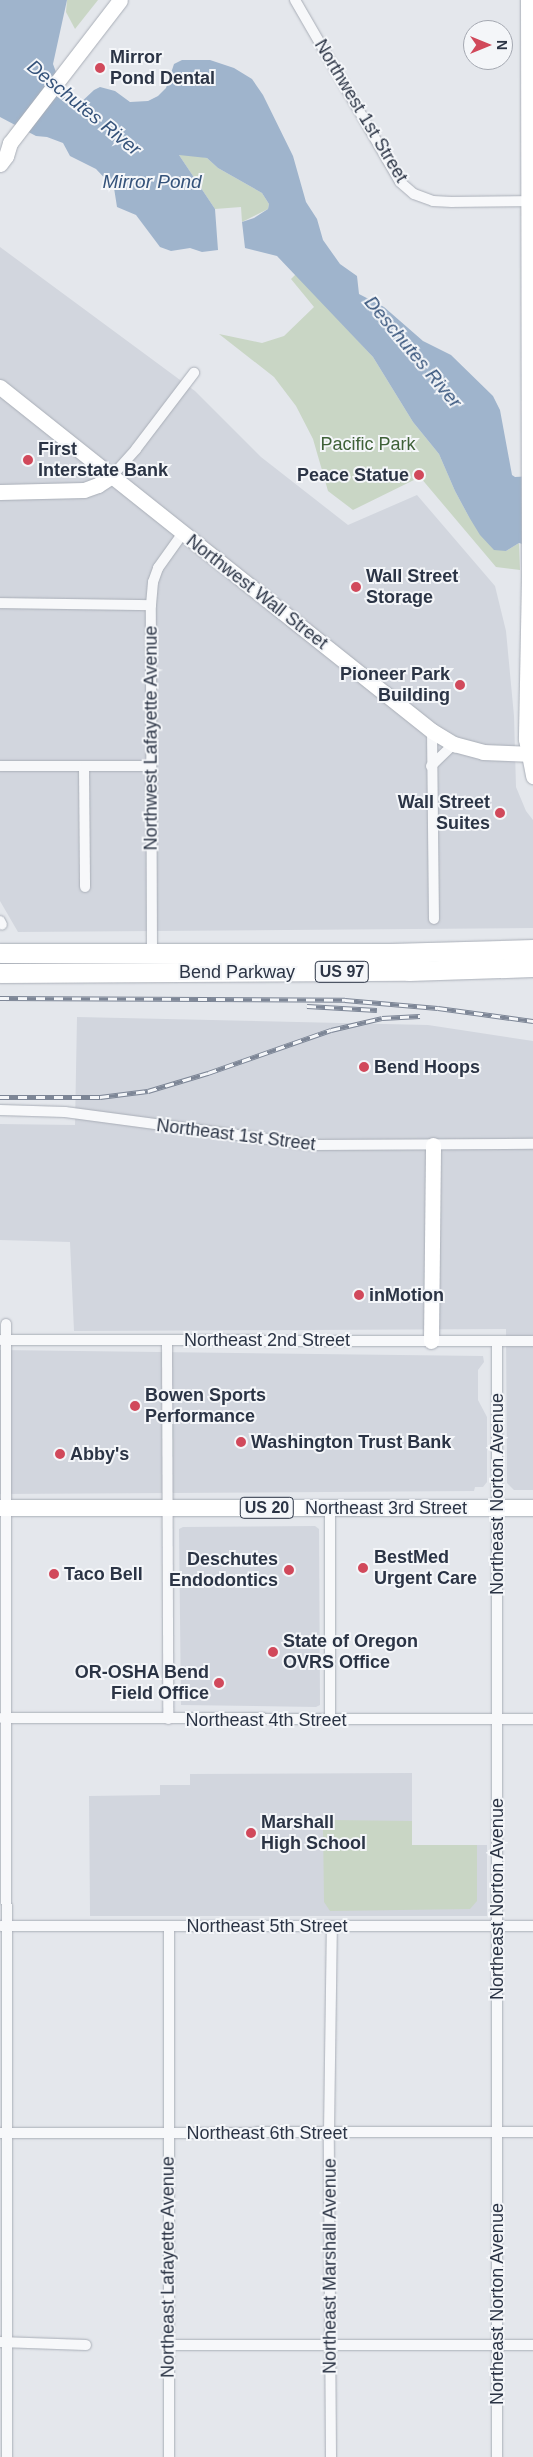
<!DOCTYPE html>
<html>
<head>
<meta charset="utf-8">
<style>
	body { margin:0 }
	#map { position:relative; width:533px; height:2457px; overflow:hidden; background:#e4e7ec; font-family:Arial,sans-serif }
	div>[style] { position:absolute }
	.built>* { inset:0; background:#d2d6de }
	.green>* { inset:0; background:#c9d6c5 }
	.water>* { inset:0; background:#9fb4cc }
	.roads { filter:drop-shadow(0 0 1px #a9aeb7) drop-shadow(0 0 1px #a9aeb7) }
	.street>* { height:10px; margin:-5px; padding:0 5px; transform-origin:5px; border-radius:5px; background:#f7f8fa }
	.secondary>* { height:15px; margin:-7.5px; padding:0 7.5px; transform-origin:7.5px; border-radius:7.5px; background:#fff }
	.primary>* { height:16px; margin:-8px; padding:0 8px; transform-origin:8px; border-radius:8px; background:#fff }
	.highway>* { height:19px; margin:-9.5px; padding:0 9.5px; transform-origin:9.5px; border-radius:9.5px; background:#fff }
	.rail>* { height:5px; margin-top:-2.5px; transform-origin:0; background:repeating-linear-gradient(90deg,#f4f6f9 0 9px,#7d8696 0 18px); box-sizing:border-box; border-block:1px solid #7d8696 }
	.dots>* { width:14px; height:14px; translate:-50% -50%; box-sizing:border-box; border:2px solid #f4f6f9; border-radius:50% }
	span { translate:-50% -50%; white-space:nowrap; text-align:center; line-height:1.15; -webkit-text-stroke:4px #f4f6f9; paint-order:stroke }
	.shield-label span { padding:1px 4px; background:#f4f6f9; border:1px solid; border-radius:4px; -webkit-text-stroke-width:0 }
	.shield-label { font-size:16px; color:#2b3445; font-weight:700 }
	.poi-label { font-size:18px; color:#2b3445; font-weight:700 }
	.left { translate:0 -50%; text-align:left }
	.right { translate:-100% -50%; text-align:right }
	.street-label { font-size:18px; color:#2b3445 }
	.park-label { font-size:18px; color:#3f6138 }
	.water-label { font-size:19px; color:#34527a; font-style:italic }
	.north { position:absolute; left:463px; top:20px; width:50px; height:50px; box-sizing:border-box; background:#f4f6f9; border:1px solid #a4a8b1; border-radius:50%; rotate:90deg; font-size:14px; font-weight:700; line-height:20px; text-align:center; color:#2b3445 }
	.north::after { content:''; display:block; margin:auto; width:18px; height:22px; background:#d1495b; clip-path:polygon(50% 0,100% 100%,50% 72%,0 100%) }
</style>
</head>
<body>
<div id="map">
	<div class="built">
		<div style="clip-path:polygon(0 247px,195px 391px,261px 457px,348px 525px,417px 495px,495px 586px,506px 631px,514px 716px,516px 787px,526px 811px,533px 820px,533px 928px,18px 932px,0 901px)"></div>
		<div style="clip-path:polygon(77px 1017px,428px 1025px,533px 1041px,533px 1490px,514px 1490px,507px 1483px,506px 1329px,74px 1331px,70px 1242px,0 1240px,0 1124px,75px 1125px)"></div>
		<div style="clip-path:polygon(0 1350px,483px 1356px,484px 1362px,478px 1370px,478px 1400px,487px 1417px,487px 1482px,483px 1487px,475px 1487px,474px 1491px,0 1494px)"></div>
		<div style="clip-path:polygon(315px 1526px,319px 1529px,320px 1705px,316px 1707px,181px 1705px,179px 1529px,183px 1527px)"></div>
		<div style="clip-path:polygon(412px 1773px,412px 1845px,487px 1845px,487px 1916px,90px 1916px,89px 1796px,160px 1795px,160px 1785px,190px 1785px,190px 1774px)"></div>
	</div>
	<div class="green">
		<div style="clip-path:polygon(67px 0,98px 0,75px 29px,66px 12px)"></div>
		<div style="clip-path:polygon(191px 154px,207px 158px,218px 168px,262px 193px,269px 204px,268px 209px,242px 222px,241px 207px,215px 209px,179px 155px)"></div>
		<div style="clip-path:polygon(296px 274px,373px 357px,413px 422px,439px 454px,455px 491px,469px 517px,506px 551px,519px 543px,520px 570px,496px 567px,420px 477px,353px 510px,328px 491px,313px 439px,296px 406px,274px 377px,219px 334px,262px 343px,284px 336px,314px 307px,291px 279px)"></div>
		<div style="clip-path:polygon(331px 1820px,412px 1821px,412px 1845px,477px 1845px,477px 1901px,470px 1909px,330px 1911px,324px 1902px,323px 1826px)"></div>
	</div>
	<div class="water">
		<div style="clip-path:polygon(0 0,67px 0,53px 64px,65px 97px,77px 106px,94px 90px,100px 87px,115px 91px,130px 102px,148px 101px,158px 96px,166px 88px,174px 64px,182px 60px,210px 60px,234px 68px,252px 79px,263px 95px,293px 156px,306px 202px,317px 219px,323px 240px,340px 264px,357px 276px,359px 294px,384px 307px,423px 341px,451px 355px,493px 396px,500px 410px,512px 475px,515px 477px,533px 476px,533px 547px,519px 543px,506px 551px,494px 550px,480px 535px,469px 517px,455px 491px,439px 454px,413px 422px,373px 357px,277px 256px,245px 248px,242px 222px,254px 218px,268px 209px,269px 204px,262px 193px,218px 168px,207px 158px,179px 155px,215px 209px,218px 250px,202px 252px,190px 248px,171px 251px,160px 247px,136px 215px,117px 207px,114px 188px,96px 169px,70px 156px,63px 143px,47px 137px,36px 136px,0 117px)"></div>
	</div>
	<div class="roads">
		<div class="street">
			<div style="left:295px;top:0;width:210px;rotate:60deg"></div>
			<div style="left:400px;top:182px;width:18px;rotate:41deg"></div>
			<div style="left:414px;top:194px;width:20px;rotate:20deg"></div>
			<div style="left:433px;top:201px;width:19px;rotate:3deg"></div>
			<div style="left:452px;top:202px;width:81px;rotate:-0.7deg"></div>
			<div style="left:112px;top:476px;width:36px;rotate:-48deg"></div>
			<div style="left:136px;top:449px;width:96px;rotate:-52.7deg"></div>
			<div style="left:0;top:603px;width:151px;rotate:0.8deg"></div>
			<div style="left:432px;top:731px;width:188px;rotate:89.4deg"></div>
			<div style="left:0;top:766px;width:151px"></div>
			<div style="left:431px;top:766px;width:32px;rotate:-44deg"></div>
			<div style="left:84px;top:767px;width:120px;rotate:89.5deg"></div>
			<div style="left:0;top:921px;width:4px;rotate:63deg"></div>
			<div style="left:152px;top:953px;width:348px;rotate:-90.2deg"></div>
			<div style="left:151px;top:605px;width:23px;rotate:-85deg"></div>
			<div style="left:153px;top:582px;width:15px;rotate:-70deg"></div>
			<div style="left:158px;top:568px;width:43px;rotate:-54.5deg"></div>
			<div style="left:0;top:1110px;width:65px;rotate:1.8deg"></div>
			<div style="left:65px;top:1112px;width:248px;rotate:7.6deg"></div>
			<div style="left:311px;top:1145px;width:222px;rotate:-0.3deg"></div>
			<div style="left:6px;top:1324px;width:1133px;rotate:89.95deg"></div>
			<div style="left:1px;top:1340px;width:532px;rotate:0.11deg"></div>
			<div style="left:167px;top:1340px;width:379px;rotate:89.8deg"></div>
			<div style="left:2px;top:1718px;width:531px;rotate:0.11deg"></div>
			<div style="left:330px;top:1720px;width:212px;rotate:-90deg"></div>
			<div style="left:1px;top:1926px;width:532px"></div>
			<div style="left:169px;top:1926px;width:531px;rotate:90deg"></div>
			<div style="left:0;top:2133px;width:533px;rotate:-0.11deg"></div>
			<div style="left:0;top:2342px;width:86px;rotate:2deg"></div>
			<div style="left:169px;top:2345px;width:364px"></div>
			<div style="left:331px;top:2457px;width:325px;rotate:-90.4deg"></div>
			<div style="left:329px;top:2132px;width:206px;rotate:-89.2deg"></div>
			<div style="left:497px;top:2457px;width:1116px;rotate:-90deg"></div>
		</div>
		<div class="secondary">
			<div style="left:528px;top:0;width:578px;rotate:89.9deg"></div>
			<div style="left:529px;top:578px;width:161px;rotate:91.1deg"></div>
			<div style="left:526px;top:739px;width:38px;rotate:79deg"></div>
			<div style="left:0;top:164px;width:10px;rotate:-53deg"></div>
			<div style="left:6px;top:156px;width:14px;rotate:-73deg"></div>
			<div style="left:10px;top:143px;width:180px;rotate:-52.4deg"></div>
			<div style="left:0;top:387px;width:552px;rotate:38.53deg"></div>
			<div style="left:432px;top:731px;width:26px;rotate:31deg"></div>
			<div style="left:454px;top:744px;width:30px;rotate:15deg"></div>
			<div style="left:483px;top:752px;width:50px;rotate:2.3deg"></div>
			<div style="left:0;top:492px;width:84px;rotate:-1.4deg"></div>
			<div style="left:84px;top:490px;width:15px;rotate:-20deg"></div>
			<div style="left:98px;top:485px;width:17px;rotate:-33deg"></div>
			<div style="left:431px;top:1341px;width:196px;rotate:-89.4deg"></div>
		</div>
		<div class="primary">
			<div style="left:0;top:1508px;width:533px"></div>
		</div>
		<div class="highway">
			<div style="left:0;top:953px;width:390px"></div>
			<div style="left:390px;top:953px;width:143px;rotate:-1.6deg"></div>
			<div style="left:0;top:973px;width:409px;rotate:-0.3deg"></div>
			<div style="left:409px;top:971px;width:124px;rotate:-1.8deg"></div>
		</div>
	</div>
	<div class="rail">
		<div style="left:0;top:998px;width:345px;rotate:0.3deg"></div>
		<div style="left:345px;top:1000px;width:93px;rotate:4.9deg"></div>
		<div style="left:438px;top:1008px;width:96px;rotate:7.8deg"></div>
		<div style="left:307px;top:1006px;width:70px;rotate:3.3deg"></div>
		<div style="left:0;top:1097px;width:100px"></div>
		<div style="left:100px;top:1097px;width:48px;rotate:-7.1deg"></div>
		<div style="left:148px;top:1091px;width:63px;rotate:-16.7deg"></div>
		<div style="left:208px;top:1073px;width:130px;rotate:-19.3deg"></div>
		<div style="left:331px;top:1030px;width:52px;rotate:-13.2deg"></div>
		<div style="left:382px;top:1018px;width:38px;rotate:-3deg"></div>
	</div>
	<div class="dots">
		<div style="left:100px;top:68px;background:#d1495b"></div>
		<div style="left:28px;top:460px;background:#d1495b"></div>
		<div style="left:419px;top:475px;background:#d1495b"></div>
		<div style="left:356px;top:587px;background:#d1495b"></div>
		<div style="left:460px;top:685px;background:#d1495b"></div>
		<div style="left:500px;top:813px;background:#d1495b"></div>
		<div style="left:364px;top:1067px;background:#d1495b"></div>
		<div style="left:359px;top:1295px;background:#d1495b"></div>
		<div style="left:135px;top:1406px;background:#d1495b"></div>
		<div style="left:241px;top:1442px;background:#d1495b"></div>
		<div style="left:60px;top:1454px;background:#d1495b"></div>
		<div style="left:363px;top:1568px;background:#d1495b"></div>
		<div style="left:289px;top:1570px;background:#d1495b"></div>
		<div style="left:54px;top:1574px;background:#d1495b"></div>
		<div style="left:273px;top:1652px;background:#d1495b"></div>
		<div style="left:219px;top:1683px;background:#d1495b"></div>
		<div style="left:251px;top:1833px;background:#d1495b"></div>
	</div>
	<div class="shield-label">
		<span style="left:342px;top:972px">US 97</span>
		<span style="left:267px;top:1508px">US 20</span>
	</div>
	<div class="poi-label">
		<span class="left" style="left:110px;top:68px">Mirror<br>Pond Dental</span>
		<span class="left" style="left:38px;top:460px">First<br>Interstate Bank</span>
		<span class="right" style="left:409px;top:475px">Peace Statue</span>
		<span class="left" style="left:366px;top:587px">Wall Street<br>Storage</span>
		<span class="right" style="left:450px;top:685px">Pioneer Park<br>Building</span>
		<span class="right" style="left:490px;top:813px">Wall Street<br>Suites</span>
		<span class="left" style="left:374px;top:1067px">Bend Hoops</span>
		<span class="left" style="left:369px;top:1295px">inMotion</span>
		<span class="left" style="left:145px;top:1406px">Bowen Sports<br>Performance</span>
		<span class="left" style="left:251px;top:1442px">Washington Trust Bank</span>
		<span class="left" style="left:70px;top:1454px">Abby's</span>
		<span class="left" style="left:374px;top:1568px">BestMed<br>Urgent Care</span>
		<span class="right" style="left:278px;top:1570px">Deschutes<br>Endodontics</span>
		<span class="left" style="left:64px;top:1574px">Taco Bell</span>
		<span class="left" style="left:283px;top:1652px">State of Oregon<br>OVRS Office</span>
		<span class="right" style="left:209px;top:1683px">OR-OSHA Bend<br>Field Office</span>
		<span class="left" style="left:261px;top:1833px">Marshall<br>High School</span>
	</div>
	<div class="street-label">
		<span style="left:361px;top:111px;rotate:59deg">Northwest 1st Street</span>
		<span style="left:257px;top:592px;rotate:38deg">Northwest Wall Street</span>
		<span style="left:151px;top:738px;rotate:-90deg">Northwest Lafayette Avenue</span>
		<span style="left:237px;top:972px">Bend Parkway</span>
		<span style="left:236px;top:1135px;rotate:7deg">Northeast 1st Street</span>
		<span style="left:267px;top:1340px">Northeast 2nd Street</span>
		<span style="left:497px;top:1494px;rotate:-90deg">Northeast Norton Avenue</span>
		<span style="left:386px;top:1508px">Northeast 3rd Street</span>
		<span style="left:266px;top:1720px">Northeast 4th Street</span>
		<span style="left:497px;top:1899px;rotate:-90deg">Northeast Norton Avenue</span>
		<span style="left:267px;top:1926px">Northeast 5th Street</span>
		<span style="left:267px;top:2133px">Northeast 6th Street</span>
		<span style="left:330px;top:2266px;rotate:-90deg">Northeast Marshall Avenue</span>
		<span style="left:168px;top:2267px;rotate:-90deg">Northeast Lafayette Avenue</span>
		<span style="left:497px;top:2304px;rotate:-90deg">Northeast Norton Avenue</span>
	</div>
	<div class="park-label">
		<span style="left:368px;top:444px">Pacific Park</span>
	</div>
	<div class="water-label">
		<span style="left:84px;top:108px;rotate:39deg">Deschutes River</span>
		<span style="left:152px;top:182px">Mirror Pond</span>
		<span style="left:413px;top:352px;rotate:50deg">Deschutes River</span>
	</div>
	<div class="north">N</div>
</div>
</body>
</html>
